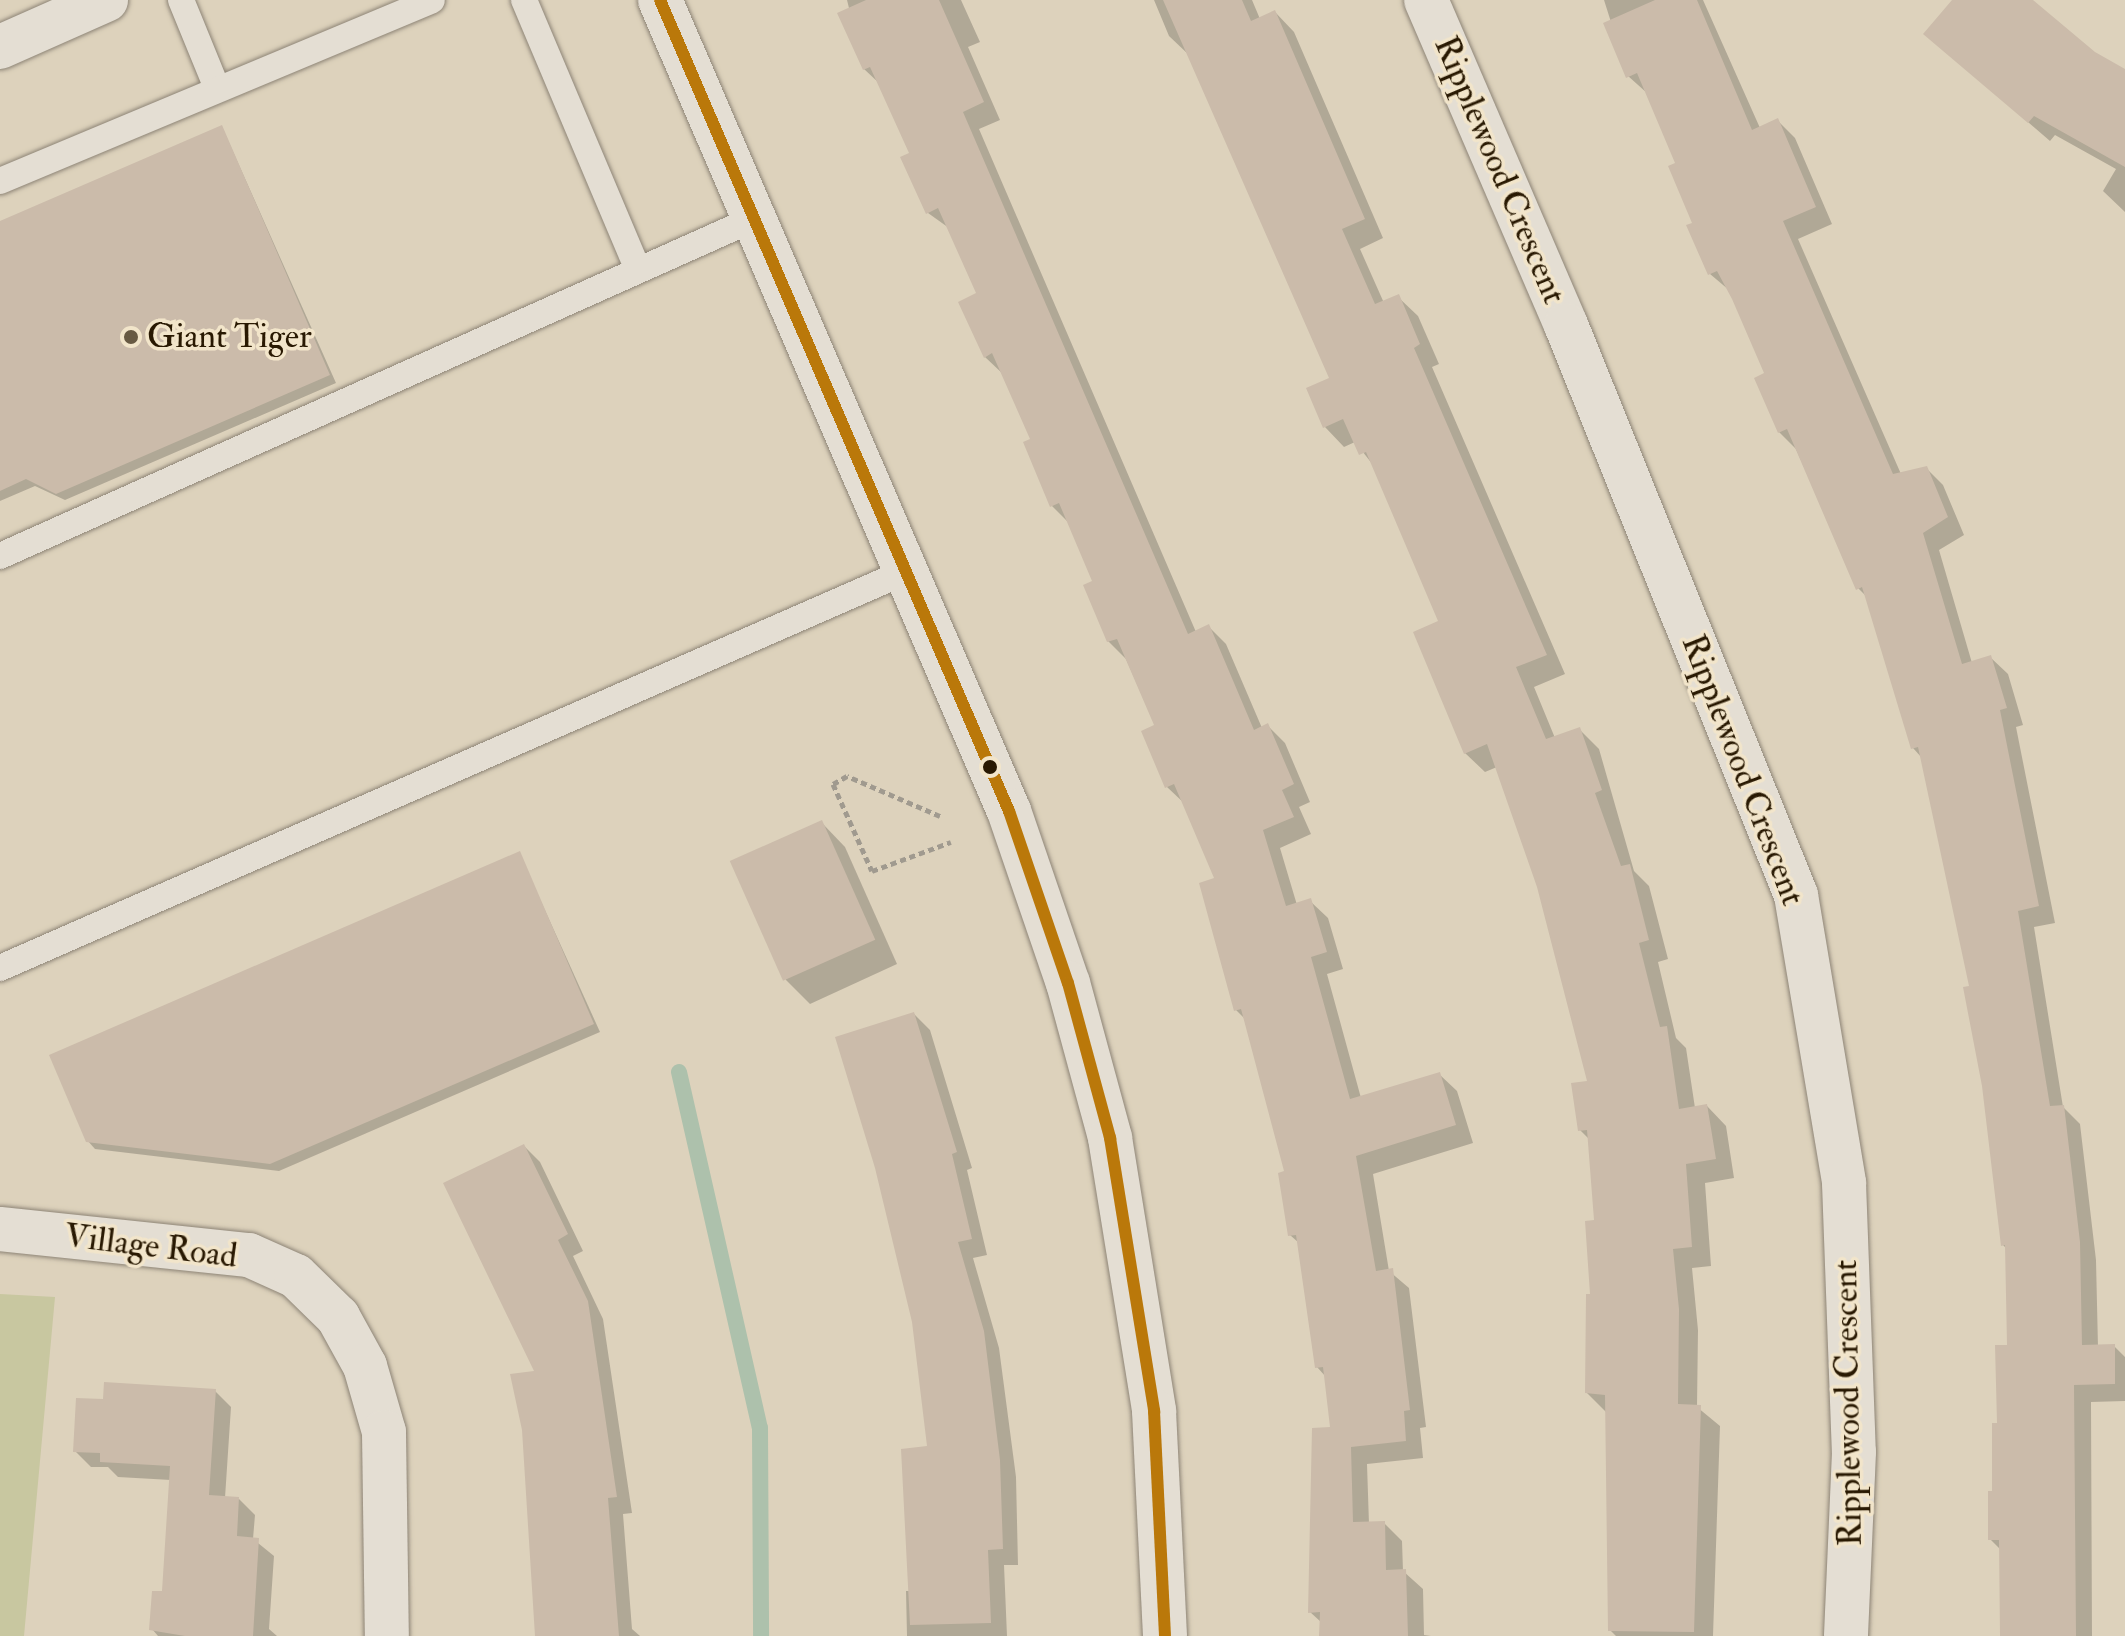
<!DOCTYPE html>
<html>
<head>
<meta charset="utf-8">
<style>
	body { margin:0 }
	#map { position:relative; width:2125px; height:1636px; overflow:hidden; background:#ddd2bc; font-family:"IM FELL Double Pica",serif }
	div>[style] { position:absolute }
	.green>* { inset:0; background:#c8c7a0 }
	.shadow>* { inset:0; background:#0003 }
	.stream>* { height:16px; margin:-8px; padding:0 8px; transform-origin:8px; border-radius:8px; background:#adc1ac }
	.building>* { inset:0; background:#cbbbaa; transform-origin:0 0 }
	.path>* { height:5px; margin-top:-2.5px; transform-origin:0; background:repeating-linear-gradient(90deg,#a09a8f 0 6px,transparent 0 10px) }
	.roads { filter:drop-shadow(0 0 2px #8d8476) drop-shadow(0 0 2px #8d8476) }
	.service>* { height:26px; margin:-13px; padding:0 13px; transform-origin:13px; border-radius:13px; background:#e4ded3 }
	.minor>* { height:44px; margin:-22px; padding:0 22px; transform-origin:22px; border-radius:22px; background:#e4ded3 }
	.tertiary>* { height:44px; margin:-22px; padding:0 22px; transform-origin:22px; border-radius:22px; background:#e4ded3 }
	.bus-1>* { height:12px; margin:-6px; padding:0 6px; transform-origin:6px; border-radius:6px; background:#ba780a }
	.dots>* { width:22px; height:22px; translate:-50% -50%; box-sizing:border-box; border:4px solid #f2e5ca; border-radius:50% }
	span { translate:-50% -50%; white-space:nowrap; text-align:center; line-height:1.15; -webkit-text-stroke:7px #f2e5ca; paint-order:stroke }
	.street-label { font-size:34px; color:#291902 }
	.poi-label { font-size:34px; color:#291902 }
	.left { translate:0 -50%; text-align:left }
</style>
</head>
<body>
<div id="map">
	<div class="green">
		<div style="clip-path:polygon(0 1294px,55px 1297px,24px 1636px,0 1636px)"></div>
	</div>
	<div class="shadow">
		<div style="clip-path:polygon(847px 0,961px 0,980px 42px,968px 47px,1000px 120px,979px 129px,1196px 632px,1209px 627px,1226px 644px,1262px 728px,1268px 726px,1285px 743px,1310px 802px,1299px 807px,1311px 834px,1280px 848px,1297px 905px,1310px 901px,1328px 918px,1343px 969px,1327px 974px,1361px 1098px,1439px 1074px,1457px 1091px,1473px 1143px,1373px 1174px,1389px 1271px,1409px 1288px,1426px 1427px,1420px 1428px,1423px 1458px,1367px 1464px,1369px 1524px,1384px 1523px,1402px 1541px,1403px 1571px,1423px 1589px,1424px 1635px,1431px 1636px,1320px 1636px,1321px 1622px,1310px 1612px,1332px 1429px,1326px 1377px,1317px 1367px,1299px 1243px,1290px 1235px,1287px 1173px,1246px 1020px,1236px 1010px,1217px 880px,1185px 804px,1167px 787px,1156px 727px,1126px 659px,1108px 641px,1094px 582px,1070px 524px,1052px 506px,1033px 440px,1004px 375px,985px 357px,978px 294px,949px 228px,928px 213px,912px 154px,880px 84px,864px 69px)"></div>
		<div style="clip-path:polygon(1154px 0,1252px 0,1260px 19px,1275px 12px,1294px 32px,1383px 238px,1360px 249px,1384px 303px,1398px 297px,1418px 316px,1439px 364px,1432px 367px,1565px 674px,1534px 687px,1555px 738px,1580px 730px,1599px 749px,1634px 871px,1649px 886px,1668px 959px,1658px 962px,1676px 1038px,1686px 1048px,1695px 1108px,1707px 1106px,1726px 1126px,1734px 1178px,1705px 1183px,1711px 1266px,1692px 1268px,1698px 1330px,1697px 1407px,1720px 1426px,1713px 1636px,1616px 1636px,1610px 1630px,1607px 1413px,1587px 1393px,1596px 1222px,1590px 1140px,1580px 1130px,1589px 1083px,1539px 886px,1497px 767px,1485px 772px,1465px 753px,1441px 622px,1377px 470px,1355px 442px,1344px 447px,1325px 427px,1332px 379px,1189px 55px,1169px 36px)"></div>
		<div style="clip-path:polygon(1604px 0,1703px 0,1760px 128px,1778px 121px,1795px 138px,1832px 224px,1798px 239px,1901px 474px,1926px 468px,1943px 485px,1964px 535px,1939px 550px,1972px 663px,1990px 657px,2008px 674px,2023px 725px,2016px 727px,2055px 923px,2034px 927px,2063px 1107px,2080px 1124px,2096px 1260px,2098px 1347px,2114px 1346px,2125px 1357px,2125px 1401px,2091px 1402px,2092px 1636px,2001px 1636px,2001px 1550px,1990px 1539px,2009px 1347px,2008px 1250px,2003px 1245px,1972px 988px,1922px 758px,1913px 748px,1868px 598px,1858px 588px,1796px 449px,1779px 432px,1767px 374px,1729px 290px,1710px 274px,1677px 164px,1647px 93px,1628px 76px)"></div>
		<div style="clip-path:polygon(1955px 0,2030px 0,2094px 54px,2125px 72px,2125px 212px,2103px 191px,2116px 169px,2055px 135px,2050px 141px,1926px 34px)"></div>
		<div style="clip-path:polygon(222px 127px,336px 383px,65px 500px,35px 486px,0 501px,0 223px)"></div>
		<div style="clip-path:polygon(822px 823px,845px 847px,897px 964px,810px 1004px,786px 980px,733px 863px)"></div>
		<div style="clip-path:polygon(519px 853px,600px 1032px,279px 1171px,95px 1149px,87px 1140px)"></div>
		<div style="clip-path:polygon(914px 1014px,930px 1030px,972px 1168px,967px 1170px,987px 1255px,973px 1258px,999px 1348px,1016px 1477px,1018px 1565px,1004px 1565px,1007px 1636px,907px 1636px,906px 1591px,910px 1591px,930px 1447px)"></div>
		<div style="clip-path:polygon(524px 1146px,540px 1162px,583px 1251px,573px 1256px,603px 1319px,632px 1513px,623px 1514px,632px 1629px,640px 1636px,537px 1636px,537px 1373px)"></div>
		<div style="clip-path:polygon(215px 1391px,231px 1407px,225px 1498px,239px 1499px,255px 1515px,253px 1539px,274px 1556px,269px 1629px,277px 1636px,158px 1636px,152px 1629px,164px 1593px,171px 1480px,118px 1477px,108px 1467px,91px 1467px,75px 1451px,105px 1401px)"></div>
	</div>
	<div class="stream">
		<div style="left:679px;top:1072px;width:365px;rotate:77.2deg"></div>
		<div style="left:760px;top:1428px;width:208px;rotate:89.7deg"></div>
	</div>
	<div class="building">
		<div style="clip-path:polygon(866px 0,939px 0,984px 102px,963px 112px,1188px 634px,1209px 624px,1254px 730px,1268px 723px,1294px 784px,1282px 790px,1294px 817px,1263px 830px,1286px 906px,1311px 898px,1327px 952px,1311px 957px,1350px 1099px,1440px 1072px,1456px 1125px,1356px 1156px,1376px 1271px,1393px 1268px,1410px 1410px,1404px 1411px,1406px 1441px,1351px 1447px,1353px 1522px,1385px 1521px,1386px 1570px,1406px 1569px,1408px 1636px,1319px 1636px,1320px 1612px,1308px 1613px,1312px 1428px,1330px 1427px,1323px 1367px,1315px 1368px,1296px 1235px,1288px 1236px,1278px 1173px,1284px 1171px,1241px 1009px,1234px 1011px,1199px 883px,1214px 878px,1174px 784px,1165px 788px,1141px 731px,1154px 725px,1117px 639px,1107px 642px,1083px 585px,1092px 581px,1059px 503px,1050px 507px,1023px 442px,1030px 439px,992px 353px,984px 358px,958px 302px,976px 293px,938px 208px,926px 214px,900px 157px,909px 153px,870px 67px,863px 70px,837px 13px)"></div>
		<div style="clip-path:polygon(1163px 0,1242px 0,1251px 21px,1275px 10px,1365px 219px,1342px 229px,1375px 304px,1399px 294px,1420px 344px,1414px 348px,1547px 655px,1516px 667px,1546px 739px,1580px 727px,1602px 790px,1595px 793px,1621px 866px,1630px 864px,1649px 940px,1639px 943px,1660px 1027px,1667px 1026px,1679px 1109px,1707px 1104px,1716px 1159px,1686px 1164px,1692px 1247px,1673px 1249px,1679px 1309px,1678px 1404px,1701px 1405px,1694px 1632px,1608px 1631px,1605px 1395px,1585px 1393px,1586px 1294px,1590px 1294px,1585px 1221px,1594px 1220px,1587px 1130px,1578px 1131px,1571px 1083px,1587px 1081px,1537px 887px,1487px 744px,1464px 754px,1413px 632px,1438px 621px,1366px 452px,1359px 455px,1343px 419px,1323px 428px,1306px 388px,1329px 378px)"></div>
		<div style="clip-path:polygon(1655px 0,1697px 0,1752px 130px,1778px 118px,1816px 207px,1783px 221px,1893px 474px,1927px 466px,1948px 517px,1923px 533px,1962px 664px,1991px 655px,2007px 708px,2000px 710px,2039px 906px,2018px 911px,2050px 1106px,2064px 1105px,2080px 1242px,2082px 1345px,2115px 1344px,2115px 1384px,2074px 1385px,2076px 1636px,2000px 1636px,1999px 1540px,1988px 1540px,1988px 1491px,1992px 1491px,1992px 1423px,1997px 1423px,1995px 1345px,2007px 1345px,2005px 1245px,2001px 1246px,1982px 1086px,1963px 987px,1969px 986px,1918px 747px,1911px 749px,1862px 587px,1856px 590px,1787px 429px,1778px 433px,1754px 378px,1764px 373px,1732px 299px,1717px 271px,1708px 275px,1686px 225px,1692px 223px,1668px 166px,1675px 163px,1637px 73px,1626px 78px,1603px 23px)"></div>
		<div style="clip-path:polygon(1952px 0,2033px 0,2095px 52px,2125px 69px,2125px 167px,2034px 116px,2028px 123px,1923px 34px)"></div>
		<div style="clip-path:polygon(222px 125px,330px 375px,56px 494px,26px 479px,0 491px,0 221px)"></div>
		<div style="left:822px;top:820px;width:131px;height:101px;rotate:66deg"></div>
		<div style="clip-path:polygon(520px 851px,594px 1024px,270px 1164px,86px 1142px,49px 1055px)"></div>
		<div style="clip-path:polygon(914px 1012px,957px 1152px,952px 1154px,972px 1239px,958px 1242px,984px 1331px,1000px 1460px,1003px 1549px,988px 1550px,991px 1623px,910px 1625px,901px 1449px,927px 1446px,912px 1322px,875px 1168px,835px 1037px)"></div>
		<div style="clip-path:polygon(524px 1144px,568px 1234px,558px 1240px,588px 1301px,617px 1497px,608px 1498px,619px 1636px,535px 1636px,522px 1430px,510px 1374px,534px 1371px,443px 1183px)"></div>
		<div style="clip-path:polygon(104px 1382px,216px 1389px,209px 1495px,239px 1497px,237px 1536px,259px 1538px,253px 1636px,185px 1636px,149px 1630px,152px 1591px,162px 1591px,170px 1466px,100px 1462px,100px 1453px,73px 1452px,76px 1398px,103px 1399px)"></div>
	</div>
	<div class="path">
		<div style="left:940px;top:816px;width:101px;rotate:-156.7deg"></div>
		<div style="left:847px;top:776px;width:16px;rotate:150deg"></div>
		<div style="left:833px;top:784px;width:95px;rotate:65.9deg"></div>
		<div style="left:872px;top:871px;width:84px;rotate:-20.2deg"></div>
	</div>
	<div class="roads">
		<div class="service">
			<div style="left:181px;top:0;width:95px;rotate:67.8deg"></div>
			<div style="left:524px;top:0;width:293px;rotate:67.1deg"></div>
			<div style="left:0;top:181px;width:468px;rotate:-22.7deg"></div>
			<div style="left:0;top:556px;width:823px;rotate:-24.1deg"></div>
			<div style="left:0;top:968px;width:990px;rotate:-23.64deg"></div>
		</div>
		<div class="minor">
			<div style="left:1426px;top:0;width:354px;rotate:66.7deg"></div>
			<div style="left:1566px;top:325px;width:615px;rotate:68.03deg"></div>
			<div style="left:1796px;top:895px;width:292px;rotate:80.5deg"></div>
			<div style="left:1844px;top:1183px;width:269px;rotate:87.9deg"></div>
			<div style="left:1854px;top:1452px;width:184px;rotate:92.5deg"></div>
			<div style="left:0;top:47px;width:116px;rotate:-23.9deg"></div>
			<div style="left:0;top:1229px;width:250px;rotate:6deg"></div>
			<div style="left:249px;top:1255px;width:51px;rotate:24.1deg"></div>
			<div style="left:296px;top:1276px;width:59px;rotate:44.3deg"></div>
			<div style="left:338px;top:1317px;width:56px;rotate:61.1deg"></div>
			<div style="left:365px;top:1366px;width:69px;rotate:73.9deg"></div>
			<div style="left:384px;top:1432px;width:204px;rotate:89.2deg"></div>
		</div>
		<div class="tertiary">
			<div style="left:660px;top:0;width:883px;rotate:66.72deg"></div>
			<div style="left:1009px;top:811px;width:182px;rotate:71.1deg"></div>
			<div style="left:1068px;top:983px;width:161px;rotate:74.8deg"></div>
			<div style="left:1110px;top:1138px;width:277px;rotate:80.8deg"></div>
			<div style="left:1154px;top:1411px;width:225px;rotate:87.2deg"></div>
		</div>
	</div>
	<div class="bus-1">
		<div style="left:660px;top:0;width:883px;rotate:66.72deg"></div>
		<div style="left:1009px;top:811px;width:182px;rotate:71.1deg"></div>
		<div style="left:1068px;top:983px;width:161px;rotate:74.8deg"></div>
		<div style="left:1110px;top:1138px;width:277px;rotate:80.8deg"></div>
		<div style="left:1154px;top:1411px;width:225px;rotate:87.2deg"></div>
	</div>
	<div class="dots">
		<div style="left:131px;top:337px;background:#685a43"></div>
		<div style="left:990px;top:767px;background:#291902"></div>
	</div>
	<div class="street-label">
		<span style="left:1500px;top:170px;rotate:67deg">Ripplewood Crescent</span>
		<span style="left:1743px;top:770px;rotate:69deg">Ripplewood Crescent</span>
		<span style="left:151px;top:1246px;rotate:7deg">Village Road</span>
		<span style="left:1848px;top:1403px;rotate:-91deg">Ripplewood Crescent</span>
	</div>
	<div class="poi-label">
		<span class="left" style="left:147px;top:337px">Giant Tiger</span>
	</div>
</div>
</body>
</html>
